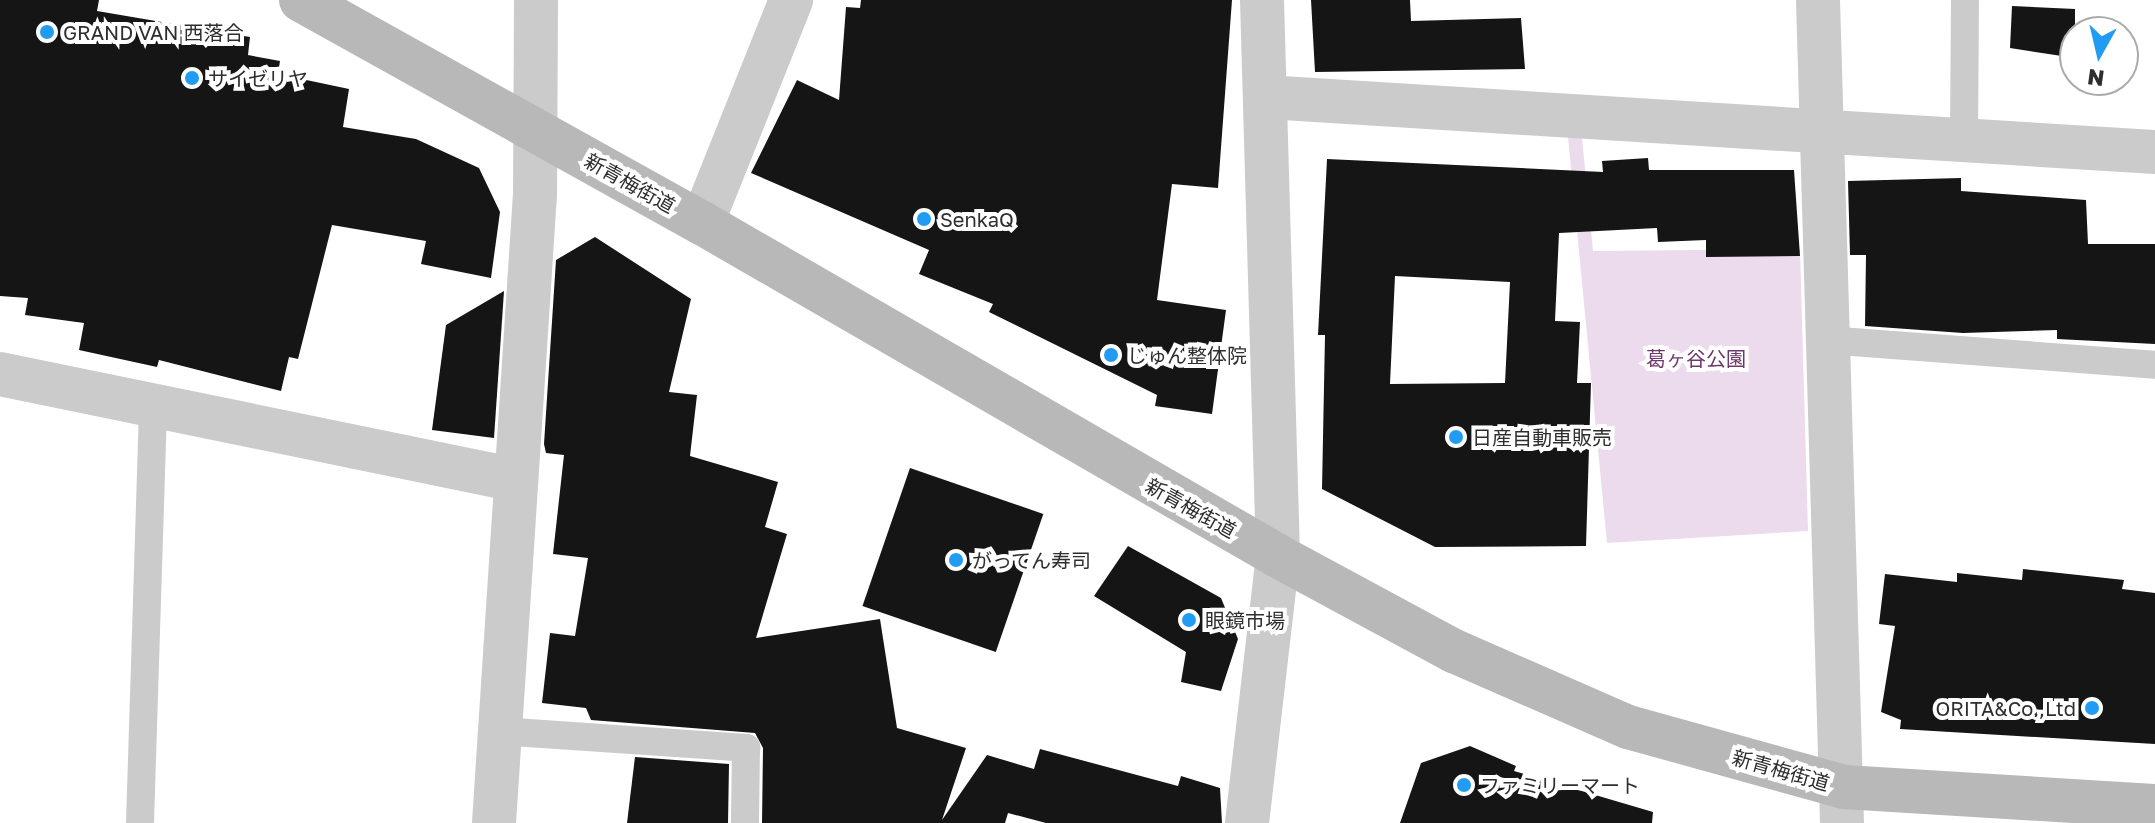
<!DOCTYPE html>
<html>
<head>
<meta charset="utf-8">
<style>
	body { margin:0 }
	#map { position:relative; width:2155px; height:823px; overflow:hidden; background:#fff; font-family:"Golos Text","Noto Sans JP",sans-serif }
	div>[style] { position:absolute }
	.green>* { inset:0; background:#ecdbed }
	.building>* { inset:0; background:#151515; transform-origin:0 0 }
	.service>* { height:28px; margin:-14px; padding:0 14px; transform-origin:14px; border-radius:14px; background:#cbcbcb }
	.minor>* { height:44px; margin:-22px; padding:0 22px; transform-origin:22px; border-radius:22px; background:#cbcbcb }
	.tertiary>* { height:44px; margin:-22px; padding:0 22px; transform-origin:22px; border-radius:22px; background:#cbcbcb }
	.secondary>* { height:44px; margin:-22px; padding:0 22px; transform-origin:22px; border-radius:22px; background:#b8b8b8 }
	.dots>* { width:22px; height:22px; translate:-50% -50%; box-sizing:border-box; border:4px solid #fff; border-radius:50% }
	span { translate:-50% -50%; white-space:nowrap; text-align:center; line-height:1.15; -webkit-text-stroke:8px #fff; paint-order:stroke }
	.poi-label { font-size:20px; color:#2e2e2e }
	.left { translate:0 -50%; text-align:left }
	.right { translate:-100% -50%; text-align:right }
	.street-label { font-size:20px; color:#2e2e2e }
	.park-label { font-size:20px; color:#6e386c }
	.north { position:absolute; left:2059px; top:16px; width:80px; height:80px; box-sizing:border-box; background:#fff; border:2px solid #ababab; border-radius:50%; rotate:188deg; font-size:22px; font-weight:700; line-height:32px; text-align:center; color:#2e2e2e }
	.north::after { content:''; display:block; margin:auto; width:28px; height:36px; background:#229cf3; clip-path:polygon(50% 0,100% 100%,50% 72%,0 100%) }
</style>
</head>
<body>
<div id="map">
	<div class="green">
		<div style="clip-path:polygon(1568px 137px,1582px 138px,1593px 251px,1800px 249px,1808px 531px,1607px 543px)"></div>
	</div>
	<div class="building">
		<div style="clip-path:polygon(0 0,99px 0,97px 11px,250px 37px,248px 55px,280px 61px,278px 74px,349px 89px,343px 127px,416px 139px,479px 168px,500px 212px,491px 278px,421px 264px,426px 241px,332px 225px,298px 359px,289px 357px,281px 391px,159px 360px,157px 367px,79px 350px,84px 323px,25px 315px,28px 298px,0 296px)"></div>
		<div style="clip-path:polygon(861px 0,1232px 0,1218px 188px,1172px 184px,1157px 300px,1226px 310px,1212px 414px,1155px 406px,1157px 395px,989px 312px,993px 304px,919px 274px,929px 250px,751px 173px,797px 80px,839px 100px,846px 7px,860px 8px)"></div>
		<div style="clip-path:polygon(1311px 0,1410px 0,1411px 21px,1521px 18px,1525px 69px,1315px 72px)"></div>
		<div style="clip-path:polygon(2012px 6px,2075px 9px,2075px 58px,2010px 48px)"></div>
		<div style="clip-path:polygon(evenodd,1648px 158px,1649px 170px,1794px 170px,1800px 256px,1706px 257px,1706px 240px,1658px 242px,1657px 228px,1559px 233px,1555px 321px,1580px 322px,1577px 383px,1591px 383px,1586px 546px,1435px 547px,1322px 489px,1325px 335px,1318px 335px,1327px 159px,1603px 172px,1602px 161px,1648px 158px,1395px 276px,1510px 282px,1505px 383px,1390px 384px,1395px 276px)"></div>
		<div style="clip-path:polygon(1961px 178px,1961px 191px,2086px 200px,2088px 244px,2155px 244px,2155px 344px,2057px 339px,2057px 330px,1963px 333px,1865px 326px,1866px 255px,1850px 255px,1848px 181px)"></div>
		<div style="clip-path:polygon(595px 237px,691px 299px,669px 392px,697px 395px,690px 456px,778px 482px,765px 527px,787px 534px,756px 638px,880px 619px,897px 728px,966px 748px,942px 820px,987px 755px,1034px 769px,1040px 749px,1178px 786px,1181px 776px,1220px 788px,1222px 823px,1046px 823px,1008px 813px,1005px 823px,762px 823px,763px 748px,755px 733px,591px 720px,586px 708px,542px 703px,550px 633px,575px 636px,588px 558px,553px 554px,564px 455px,546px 453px,544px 444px,556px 260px)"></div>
		<div style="clip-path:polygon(504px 291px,494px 438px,432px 430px,446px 325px)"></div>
		<div style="left:910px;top:468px;width:141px;height:146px;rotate:19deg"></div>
		<div style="clip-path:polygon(1128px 546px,1221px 598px,1238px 639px,1221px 691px,1181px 682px,1186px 652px,1094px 596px)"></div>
		<div style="clip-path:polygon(2023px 569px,2124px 580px,2122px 589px,2155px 593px,2155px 744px,1900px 729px,1901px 720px,1881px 712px,1895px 626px,1879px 624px,1885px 574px,1957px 582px,1957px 573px,2022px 580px)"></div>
		<div style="clip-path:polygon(1470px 746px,1516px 766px,1514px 771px,1653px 812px,1652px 823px,1400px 823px,1421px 763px)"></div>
		<div style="clip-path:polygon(635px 757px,729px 764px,728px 823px,627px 823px)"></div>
	</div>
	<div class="service">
		<div style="left:1964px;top:140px;width:140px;rotate:-89.6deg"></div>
		<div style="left:1826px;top:340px;width:330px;rotate:4.3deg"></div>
		<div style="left:499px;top:731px;width:248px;rotate:3.9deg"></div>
		<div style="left:746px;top:748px;width:75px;rotate:90.8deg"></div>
		<div style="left:140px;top:823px;width:418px;rotate:-88.2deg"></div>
	</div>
	<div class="minor">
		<div style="left:1818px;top:0;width:823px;rotate:88.33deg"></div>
		<div style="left:1265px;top:97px;width:892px;rotate:3.54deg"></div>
		<div style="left:702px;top:223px;width:240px;rotate:-68.2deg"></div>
		<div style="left:0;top:374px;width:523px;rotate:11.59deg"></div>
		<div style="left:494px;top:823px;width:630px;rotate:-86.27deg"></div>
		<div style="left:535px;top:194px;width:194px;rotate:-89.7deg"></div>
	</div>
	<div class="tertiary">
		<div style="left:1247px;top:823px;width:269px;rotate:-83.4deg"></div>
		<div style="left:1278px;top:556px;width:556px;rotate:-91.65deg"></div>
	</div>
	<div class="secondary">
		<div style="left:301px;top:0;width:459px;rotate:29.1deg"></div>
		<div style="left:702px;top:223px;width:665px;rotate:30.03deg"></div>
		<div style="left:1278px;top:556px;width:200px;rotate:28.4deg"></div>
		<div style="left:1454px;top:651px;width:190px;rotate:23.6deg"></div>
		<div style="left:1628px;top:727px;width:224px;rotate:15.5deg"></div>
		<div style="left:1844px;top:787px;width:312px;rotate:3.5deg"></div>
	</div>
	<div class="dots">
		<div style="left:47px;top:32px;background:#229cf3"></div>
		<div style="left:192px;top:78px;background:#229cf3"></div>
		<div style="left:924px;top:219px;background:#229cf3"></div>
		<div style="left:1111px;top:355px;background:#229cf3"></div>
		<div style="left:1456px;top:437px;background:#229cf3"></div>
		<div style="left:956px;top:560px;background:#229cf3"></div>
		<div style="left:1189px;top:620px;background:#229cf3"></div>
		<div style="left:2092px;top:708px;background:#229cf3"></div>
		<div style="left:1464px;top:785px;background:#229cf3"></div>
	</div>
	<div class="poi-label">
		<span class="left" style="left:63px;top:32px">GRAND VAN 西落合</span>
		<span class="left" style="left:208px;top:78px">サイゼリヤ</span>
		<span class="left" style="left:940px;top:219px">SenkaQ</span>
		<span class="left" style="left:1127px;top:355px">じゅん整体院</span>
		<span class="left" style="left:1472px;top:437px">日産自動車販売</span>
		<span class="left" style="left:972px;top:560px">がってん寿司</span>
		<span class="left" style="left:1205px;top:620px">眼鏡市場</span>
		<span class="right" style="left:2076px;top:708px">ORITA&amp;Co.,Ltd</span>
		<span class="left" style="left:1480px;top:785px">ファミリーマート</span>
	</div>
	<div class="street-label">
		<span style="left:630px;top:183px;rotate:29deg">新青梅街道</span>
		<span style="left:1191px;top:508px;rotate:29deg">新青梅街道</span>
		<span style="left:1781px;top:770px;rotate:16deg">新青梅街道</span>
	</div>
	<div class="park-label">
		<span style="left:1696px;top:358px">葛ヶ谷公園</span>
	</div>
	<div class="north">N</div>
</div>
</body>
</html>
